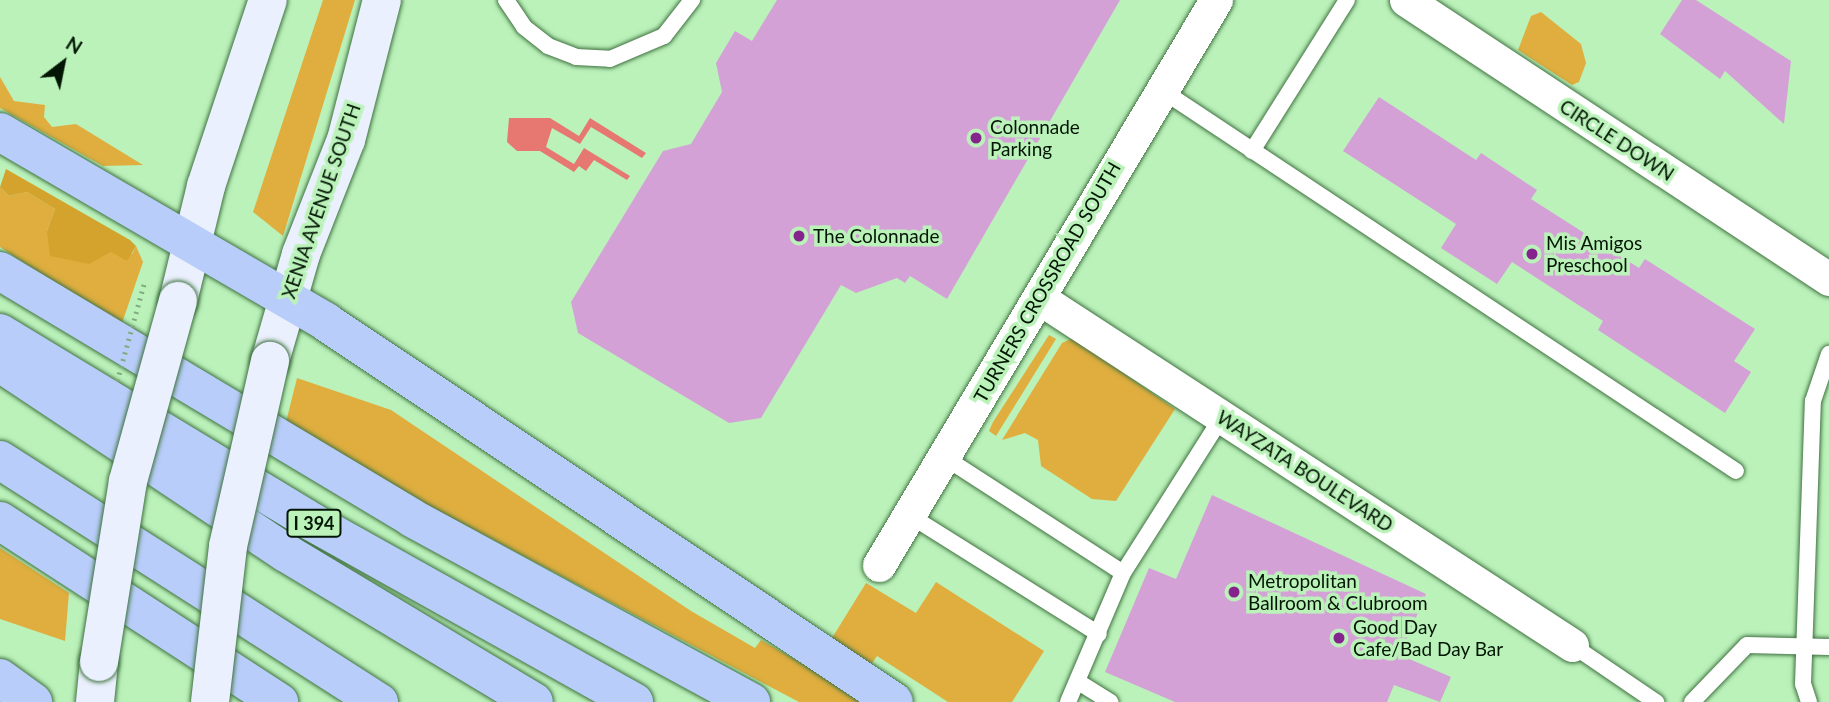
<!DOCTYPE html>
<html>
<head>
<meta charset="utf-8">
<style>
	body { margin:0 }
	#map { position:relative; width:1829px; height:702px; overflow:hidden; background:#bbf2ba; font-family:Lato,sans-serif }
	div>[style] { position:absolute }
	.green>* { inset:0; background:#dfae3f }
	.forest>* { inset:0; background:#d4a32d }
	.water>* { inset:0; background:#e67771 }
	.building>* { inset:0; background:#d4a1d7 }
	.roads { filter:drop-shadow(0 0 2px #407241) drop-shadow(0 0 2px #407241) }
	.lane>* { height:16px; margin:-8px; padding:0 8px; transform-origin:8px; border-radius:8px; background:#fff }
	.street>* { height:33px; margin:-16.5px; padding:0 16.5px; transform-origin:16.5px; border-radius:16.5px; background:#fff }
	.secondary>* { height:38px; margin:-19px; padding:0 19px; transform-origin:19px; border-radius:19px; background:#eaf0fd }
	.highway>* { height:38px; margin:-19px; padding:0 19px; transform-origin:19px; border-radius:19px; background:#b8cdf9 }
	.path-bridge>* { height:4.5px; margin-top:-2.25px; transform-origin:0; background:repeating-linear-gradient(90deg,#7fab7f 0 2px,transparent 0 7px) }
	.bridges { filter:drop-shadow(0 0 2px #407241) drop-shadow(0 0 2px #407241) }
	.secondary-bridge>* { height:38px; margin:-19px; padding:0 19px; transform-origin:19px; border-radius:19px; background:#eaf0fd }
	.dots>* { width:19px; height:19px; translate:-50% -50%; box-sizing:border-box; border:4px solid #bbf2ba; border-radius:50% }
	span { translate:-50% -50%; white-space:nowrap; text-align:center; line-height:1.15; -webkit-text-stroke:7px #bbf2ba; paint-order:stroke }
	.shield-label span { padding:2px 5px; background:#bbf2ba; border:2px solid; border-radius:5px; -webkit-text-stroke-width:0 }
	.shield-label { font-size:18px; color:#031604; font-weight:700 }
	.poi-label { font-size:19px; color:#031604 }
	.left { translate:0 -50%; text-align:left }
	.street-label { font-size:19px; color:#031604 }
	.north { position:absolute; left:28px; top:28px; width:70px; height:70px; -webkit-text-stroke:5px #bbf2ba; paint-order:stroke; rotate:32deg; font-size:19px; font-weight:700; line-height:28px; text-align:center; color:#031604 }
	.north::after { content:''; display:block; margin:auto; width:24px; height:32px; background:#031604; clip-path:polygon(50% 0,100% 100%,50% 72%,0 100%) }
</style>
</head>
<body>
<div id="map">
	<div class="green">
		<div style="clip-path:polygon(323px 0,355px 0,283px 236px,253px 212px)"></div>
		<div style="clip-path:polygon(1541px 12px,1581px 44px,1586px 63px,1579px 82px,1572px 85px,1518px 50px,1531px 16px)"></div>
		<div style="clip-path:polygon(0 77px,14px 101px,45px 105px,44px 117px,52px 127px,76px 124px,143px 165px,103px 166px,0 108px)"></div>
		<div style="clip-path:polygon(0 187px,9px 196px,27px 192px,55px 209px,47px 231px,111px 252px,132px 254px,136px 246px,143px 262px,121px 326px,0 247px)"></div>
		<div style="clip-path:polygon(1049px 335px,1056px 339px,996px 436px,989px 431px,993px 422px)"></div>
		<div style="clip-path:polygon(1073px 338px,1175px 409px,1116px 501px,1092px 499px,1041px 466px,1038px 440px,1025px 433px,1002px 440px,1062px 343px)"></div>
		<div style="clip-path:polygon(297px 378px,391px 410px,691px 611px,755px 648px,761px 640px,869px 702px,799px 702px,403px 492px,286px 422px)"></div>
		<div style="clip-path:polygon(0 548px,69px 593px,65px 641px,0 619px)"></div>
		<div style="clip-path:polygon(936px 582px,1044px 651px,1012px 702px,948px 702px,877px 656px,868px 669px,832px 638px,866px 583px,916px 613px)"></div>
	</div>
	<div class="forest">
		<div style="clip-path:polygon(6px 169px,130px 240px,136px 246px,127px 261px,111px 252px,89px 264px,50px 256px,47px 231px,55px 209px,27px 192px,9px 196px,0 187px)"></div>
	</div>
	<div class="water">
		<div style="clip-path:polygon(509px 118px,550px 118px,579px 136px,590px 118px,646px 153px,642px 158px,591px 127px,580px 144px,552px 128px,546px 147px,574px 164px,584px 148px,630px 176px,627px 180px,594px 160px,586px 171px,579px 166px,574px 172px,540px 151px,517px 151px,507px 142px)"></div>
	</div>
	<div class="building">
		<div style="clip-path:polygon(777px 0,1120px 0,947px 299px,910px 276px,905px 283px,897px 278px,856px 293px,841px 285px,761px 418px,729px 423px,578px 333px,571px 302px,663px 151px,691px 144px,722px 92px,716px 63px,735px 31px,752px 41px)"></div>
		<div style="clip-path:polygon(1682px 0,1696px 0,1791px 61px,1784px 124px,1725px 71px,1720px 79px,1660px 34px)"></div>
		<div style="clip-path:polygon(1379px 97px,1476px 160px,1481px 153px,1537px 190px,1531px 199px,1639px 268px,1645px 259px,1755px 329px,1734px 361px,1751px 372px,1725px 413px,1598px 330px,1603px 321px,1512px 262px,1497px 284px,1441px 248px,1456px 224px,1343px 151px)"></div>
		<div style="clip-path:polygon(1212px 495px,1426px 594px,1400px 655px,1451px 677px,1440px 702px,1394px 685px,1387px 702px,1175px 702px,1105px 672px,1149px 568px,1176px 579px)"></div>
	</div>
	<div class="roads">
		<div class="lane">
			<div style="left:506px;top:0;width:32px;rotate:56deg"></div>
			<div style="left:524px;top:27px;width:31px;rotate:38deg"></div>
			<div style="left:548px;top:46px;width:30px;rotate:21deg"></div>
			<div style="left:576px;top:57px;width:34px;rotate:3deg"></div>
			<div style="left:610px;top:59px;width:59px;rotate:-23.1deg"></div>
			<div style="left:664px;top:36px;width:46px;rotate:-52.1deg"></div>
			<div style="left:1160px;top:89px;width:691px;rotate:33.55deg"></div>
			<div style="left:1252px;top:151px;width:178px;rotate:-57.8deg"></div>
			<div style="left:944px;top:457px;width:213px;rotate:32.9deg"></div>
			<div style="left:909px;top:515px;width:224px;rotate:32.1deg"></div>
			<div style="left:1572px;top:645px;width:102px;rotate:34.2deg"></div>
			<div style="left:1080px;top:683px;width:36px;rotate:32deg"></div>
			<div style="left:1068px;top:702px;width:140px;rotate:-66.9deg"></div>
			<div style="left:1123px;top:573px;width:185px;rotate:-57.6deg"></div>
			<div style="left:1692px;top:702px;width:79px;rotate:-46deg"></div>
			<div style="left:1747px;top:645px;width:82px;rotate:1.4deg"></div>
			<div style="left:1809px;top:702px;width:19px;rotate:-108deg"></div>
			<div style="left:1803px;top:684px;width:283px;rotate:-88deg"></div>
			<div style="left:1813px;top:401px;width:50px;rotate:-71.2deg"></div>
		</div>
		<div class="street">
			<div style="left:1406px;top:0;width:507px;rotate:33.41deg"></div>
			<div style="left:1039px;top:298px;width:636px;rotate:33.07deg"></div>
			<div style="left:879px;top:565px;width:658px;rotate:-59.19deg"></div>
		</div>
		<div class="secondary">
			<div style="left:178px;top:301px;width:118px;rotate:-76.3deg"></div>
			<div style="left:206px;top:186px;width:196px;rotate:-71.6deg"></div>
			<div style="left:270px;top:361px;width:111px;rotate:-73.8deg"></div>
			<div style="left:301px;top:254px;width:123px;rotate:-68.5deg"></div>
			<div style="left:346px;top:140px;width:145px;rotate:-75.6deg"></div>
			<div style="left:95px;top:702px;width:40px;rotate:-84.3deg"></div>
		</div>
		<div class="highway">
			<div style="left:0;top:132px;width:377px;rotate:30.2deg"></div>
			<div style="left:326px;top:322px;width:683px;rotate:33.78deg"></div>
			<div style="left:0;top:271px;width:480px;rotate:30.9deg"></div>
			<div style="left:412px;top:518px;width:386px;rotate:28.5deg"></div>
			<div style="left:0;top:333px;width:365px;rotate:31.2deg"></div>
			<div style="left:312px;top:522px;width:369px;rotate:29.2deg"></div>
			<div style="left:0;top:363px;width:343px;rotate:33.6deg"></div>
			<div style="left:286px;top:553px;width:289px;rotate:31deg"></div>
			<div style="left:0;top:460px;width:450px;rotate:32.6deg"></div>
			<div style="left:0;top:521px;width:333px;rotate:33deg"></div>
			<div style="left:0;top:678px;width:41px;rotate:36deg"></div>
		</div>
	</div>
	<div class="path-bridge">
		<div style="left:117px;top:381px;width:105px;rotate:-74.5deg"></div>
	</div>
	<div class="bridges">
		<div class="secondary-bridge">
			<div style="left:99px;top:662px;width:183px;rotate:-80.9deg"></div>
			<div style="left:128px;top:481px;width:187px;rotate:-74.5deg"></div>
			<div style="left:210px;top:702px;width:157px;rotate:-83.4deg"></div>
			<div style="left:228px;top:546px;width:190px;rotate:-77.2deg"></div>
		</div>
	</div>
	<div class="dots">
		<div style="left:976px;top:138px;background:#85248d"></div>
		<div style="left:799px;top:236px;background:#85248d"></div>
		<div style="left:1532px;top:254px;background:#85248d"></div>
		<div style="left:1234px;top:592px;background:#85248d"></div>
		<div style="left:1339px;top:638px;background:#85248d"></div>
	</div>
	<div class="shield-label">
		<span style="left:314px;top:523px">I 394</span>
	</div>
	<div class="poi-label">
		<span class="left" style="left:990px;top:138px">Colonnade<br>Parking</span>
		<span class="left" style="left:813px;top:236px">The Colonnade</span>
		<span class="left" style="left:1546px;top:254px">Mis Amigos<br>Preschool</span>
		<span class="left" style="left:1248px;top:592px">Metropolitan<br>Ballroom &amp; Clubroom</span>
		<span class="left" style="left:1353px;top:638px">Good Day<br>Cafe/Bad Day Bar</span>
	</div>
	<div class="street-label">
		<span style="left:1617px;top:140px;rotate:33deg">CIRCLE DOWN</span>
		<span style="left:321px;top:201px;rotate:-71deg">XENIA AVENUE SOUTH</span>
		<span style="left:1047px;top:282px;rotate:-60deg">TURNERS CROSSROAD SOUTH</span>
		<span style="left:1305px;top:471px;rotate:33deg">WAYZATA BOULEVARD</span>
	</div>
	<div class="north">N</div>
</div>
</body>
</html>
